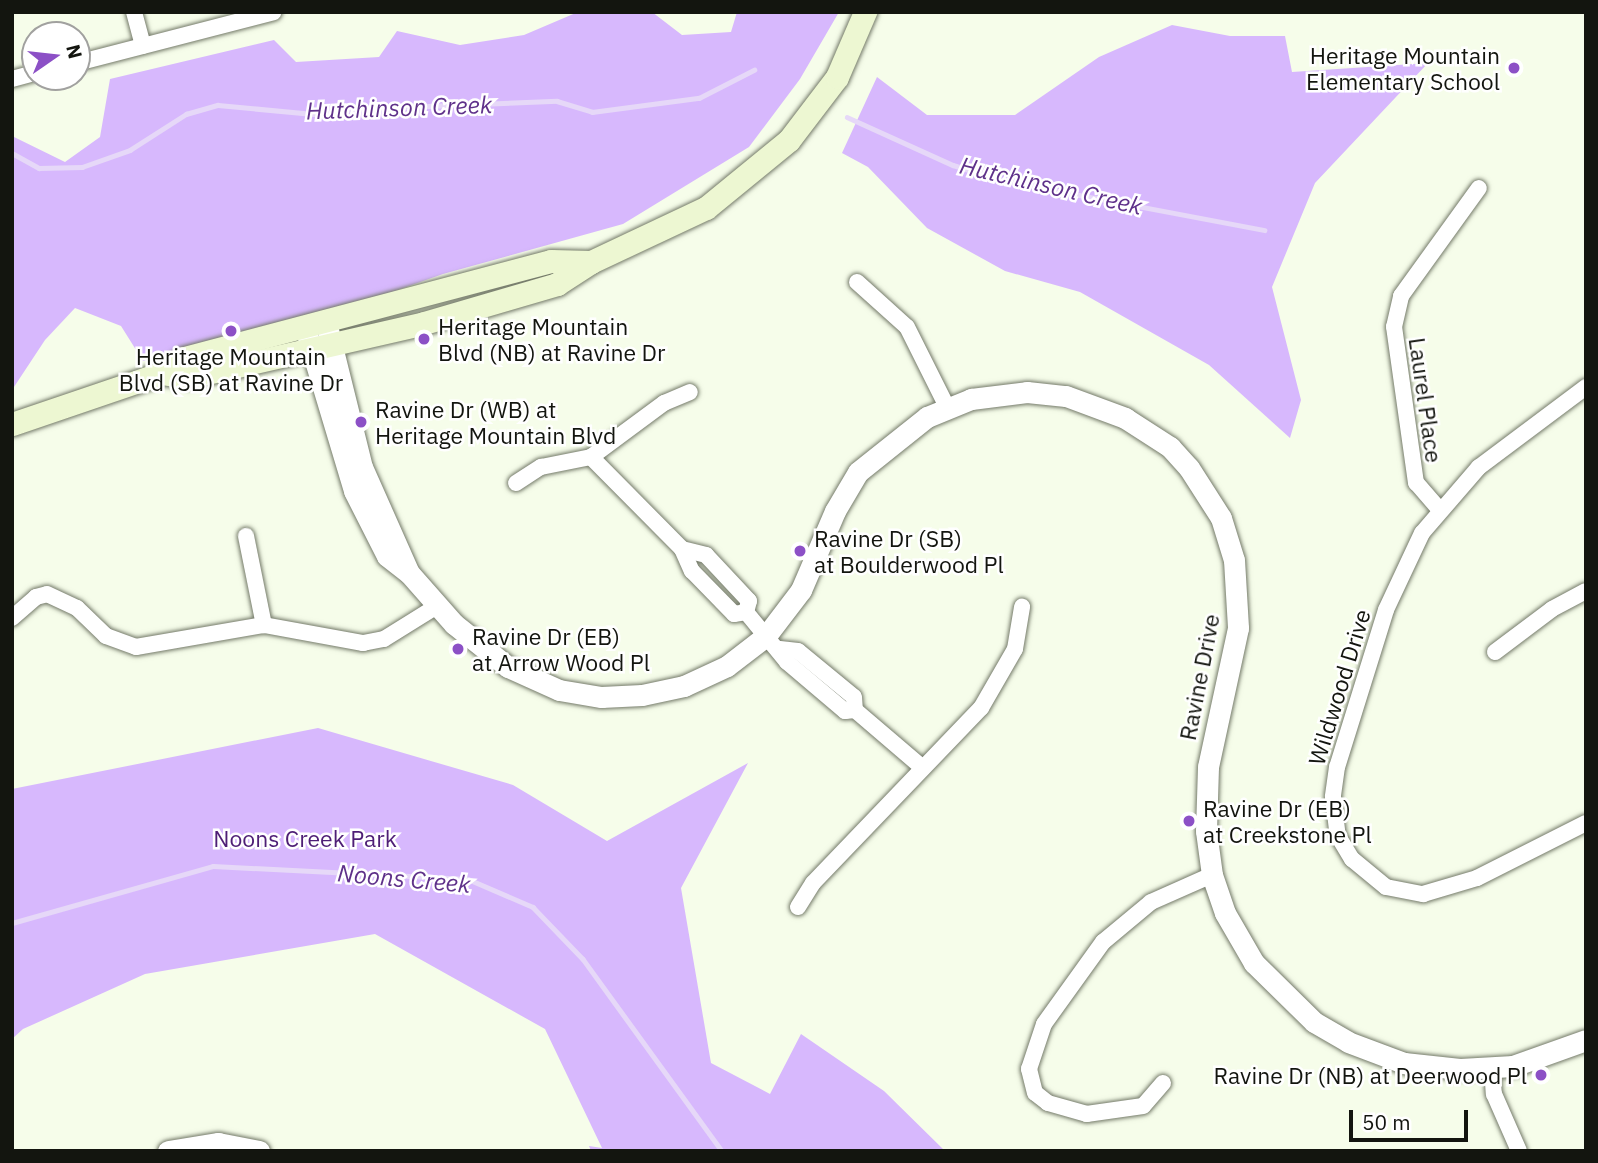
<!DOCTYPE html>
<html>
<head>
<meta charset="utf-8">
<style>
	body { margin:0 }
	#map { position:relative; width:1598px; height:1163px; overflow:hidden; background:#f6fdea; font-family:"IBM Plex Sans",sans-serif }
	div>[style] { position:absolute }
	.green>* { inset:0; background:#d7b8fd }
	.stream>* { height:4.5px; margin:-2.25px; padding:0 2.25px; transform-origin:2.25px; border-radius:2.25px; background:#e6d8f8 }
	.roads { filter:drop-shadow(0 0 2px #747a69) drop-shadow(0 0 2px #747a69) }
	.minor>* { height:16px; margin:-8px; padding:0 8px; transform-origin:8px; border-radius:8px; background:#fff }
	.tertiary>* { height:21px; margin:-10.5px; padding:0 10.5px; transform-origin:10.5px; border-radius:10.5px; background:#fff }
	.secondary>* { height:23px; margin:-11.5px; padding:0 11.5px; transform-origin:11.5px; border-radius:11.5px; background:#edf7d2 }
	.dots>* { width:19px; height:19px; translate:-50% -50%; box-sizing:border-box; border:4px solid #fff; border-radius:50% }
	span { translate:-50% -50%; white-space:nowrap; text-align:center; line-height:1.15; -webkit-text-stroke:5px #fff; paint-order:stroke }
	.poi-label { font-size:23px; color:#13150f }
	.right { translate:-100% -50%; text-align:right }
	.left { translate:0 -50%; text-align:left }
	.street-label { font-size:23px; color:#13150f }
	.park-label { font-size:23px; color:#4e1e76 }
	.water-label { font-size:24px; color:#5f318a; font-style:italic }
	.frame { position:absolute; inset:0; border:14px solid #13150f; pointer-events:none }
	.north { position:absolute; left:21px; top:21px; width:70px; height:70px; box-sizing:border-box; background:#fff; border:2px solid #a1a19f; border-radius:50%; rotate:76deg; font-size:19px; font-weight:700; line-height:28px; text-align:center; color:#13150f }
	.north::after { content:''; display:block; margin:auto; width:24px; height:32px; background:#8c50c6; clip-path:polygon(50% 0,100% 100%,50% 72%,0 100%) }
	.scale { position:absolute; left:1349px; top:1110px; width:119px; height:32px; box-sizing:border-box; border:4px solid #13150f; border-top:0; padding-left:9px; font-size:21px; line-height:24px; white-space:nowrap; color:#13150f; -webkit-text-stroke:5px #fff; paint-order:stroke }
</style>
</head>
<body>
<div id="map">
	<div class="green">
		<div style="clip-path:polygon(578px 12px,652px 12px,682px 35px,731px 32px,737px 12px,839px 12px,800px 79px,749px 147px,623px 224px,443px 274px,361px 303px,143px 361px,121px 326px,75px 308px,45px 340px,12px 390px,12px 136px,65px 162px,100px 137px,110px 79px,274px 40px,296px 62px,379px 57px,397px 31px,460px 45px,524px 35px)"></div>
		<div style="clip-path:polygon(1172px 25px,1230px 36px,1285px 36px,1292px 72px,1428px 63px,1315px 183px,1272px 287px,1301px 400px,1290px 438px,1209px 365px,1080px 292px,1005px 271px,927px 228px,868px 167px,842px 153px,877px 77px,927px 115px,1015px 115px,1099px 57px)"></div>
		<div style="clip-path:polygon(318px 728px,513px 785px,607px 841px,748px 763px,681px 888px,711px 1063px,770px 1094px,801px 1034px,884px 1091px,945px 1151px,591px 1151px,589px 1146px,602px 1148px,545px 1029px,375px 934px,145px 974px,23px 1029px,12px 1039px,12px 789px)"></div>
	</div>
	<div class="stream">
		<div style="left:847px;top:117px;width:116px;rotate:24.4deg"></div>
		<div style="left:953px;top:165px;width:54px;rotate:17.1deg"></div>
		<div style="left:1005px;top:181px;width:264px;rotate:10.7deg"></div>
		<div style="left:12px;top:153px;width:31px;rotate:29deg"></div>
		<div style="left:39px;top:168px;width:43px;rotate:-1.3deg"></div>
		<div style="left:82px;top:167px;width:51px;rotate:-19.5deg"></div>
		<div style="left:130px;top:150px;width:67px;rotate:-32.7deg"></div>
		<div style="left:186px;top:114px;width:33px;rotate:-16deg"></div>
		<div style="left:218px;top:105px;width:106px;rotate:5.4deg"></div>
		<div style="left:324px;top:115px;width:31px;rotate:-11deg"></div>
		<div style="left:354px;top:109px;width:203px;rotate:-2.3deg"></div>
		<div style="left:557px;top:101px;width:37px;rotate:17deg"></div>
		<div style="left:592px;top:112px;width:108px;rotate:-7.5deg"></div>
		<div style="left:699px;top:98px;width:62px;rotate:-27deg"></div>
		<div style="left:12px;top:923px;width:209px;rotate:-15.8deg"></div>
		<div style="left:213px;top:866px;width:255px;rotate:2.9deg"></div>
		<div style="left:468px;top:879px;width:71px;rotate:23.3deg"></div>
		<div style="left:533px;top:907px;width:72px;rotate:46.1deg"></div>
		<div style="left:583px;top:959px;width:237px;rotate:54.1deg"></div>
	</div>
	<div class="roads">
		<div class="minor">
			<div style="left:134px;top:12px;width:35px;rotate:75deg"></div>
			<div style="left:77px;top:63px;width:203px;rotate:-14.5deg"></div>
			<div style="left:12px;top:79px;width:24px;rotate:-15deg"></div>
			<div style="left:857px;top:282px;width:67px;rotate:42deg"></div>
			<div style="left:907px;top:327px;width:89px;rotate:63.4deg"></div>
			<div style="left:1586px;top:387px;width:134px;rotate:143.2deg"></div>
			<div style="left:1479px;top:467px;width:87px;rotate:130.8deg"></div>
			<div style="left:1422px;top:533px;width:85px;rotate:115.1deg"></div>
			<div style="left:1386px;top:610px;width:164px;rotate:107.3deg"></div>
			<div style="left:1337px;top:767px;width:30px;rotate:98deg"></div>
			<div style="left:1333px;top:797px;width:39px;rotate:83deg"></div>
			<div style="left:1338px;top:836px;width:27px;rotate:59deg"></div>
			<div style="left:1352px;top:859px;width:44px;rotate:39.5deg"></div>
			<div style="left:1386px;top:887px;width:38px;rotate:11deg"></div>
			<div style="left:1423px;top:894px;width:56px;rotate:-16.5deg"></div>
			<div style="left:1477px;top:878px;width:122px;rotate:-26.8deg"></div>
			<div style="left:591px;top:457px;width:129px;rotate:45.3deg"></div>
			<div style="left:682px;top:549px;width:24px;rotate:66deg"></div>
			<div style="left:692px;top:571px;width:60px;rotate:45.7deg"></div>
			<div style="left:734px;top:614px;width:12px;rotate:-9deg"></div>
			<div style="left:516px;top:483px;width:30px;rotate:-33deg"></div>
			<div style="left:541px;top:467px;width:51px;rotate:-11.3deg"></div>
			<div style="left:591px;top:457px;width:91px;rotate:-36.5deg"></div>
			<div style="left:664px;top:403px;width:28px;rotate:-23deg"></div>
			<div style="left:1439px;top:509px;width:35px;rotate:-131deg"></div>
			<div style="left:1416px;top:483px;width:158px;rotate:-98deg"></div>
			<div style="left:1394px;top:327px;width:32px;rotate:-77deg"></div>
			<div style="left:1401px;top:296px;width:133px;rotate:-54.2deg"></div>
			<div style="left:246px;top:536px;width:91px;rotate:78.6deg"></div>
			<div style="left:682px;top:549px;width:25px;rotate:14deg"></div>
			<div style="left:706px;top:555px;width:63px;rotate:46.9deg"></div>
			<div style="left:749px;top:601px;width:11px;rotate:105deg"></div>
			<div style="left:746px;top:612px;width:65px;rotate:50.6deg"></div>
			<div style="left:787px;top:662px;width:76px;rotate:40.2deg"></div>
			<div style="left:845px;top:711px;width:10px;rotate:-6deg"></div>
			<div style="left:855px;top:710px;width:89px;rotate:40.5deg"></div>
			<div style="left:12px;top:618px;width:32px;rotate:-41deg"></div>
			<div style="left:36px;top:597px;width:11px;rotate:-15deg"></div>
			<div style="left:47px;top:594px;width:33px;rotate:25deg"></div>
			<div style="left:77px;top:608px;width:40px;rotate:44deg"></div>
			<div style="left:106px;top:636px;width:32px;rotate:20deg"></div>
			<div style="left:136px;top:647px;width:130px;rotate:-9.8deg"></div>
			<div style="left:264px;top:625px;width:101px;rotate:10.3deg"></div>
			<div style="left:363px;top:643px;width:21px;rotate:-11deg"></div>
			<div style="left:384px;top:639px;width:62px;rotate:-31.9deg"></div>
			<div style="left:780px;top:649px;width:18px;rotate:6deg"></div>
			<div style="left:798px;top:651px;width:72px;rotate:39.4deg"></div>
			<div style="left:854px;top:697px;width:13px;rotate:86deg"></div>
			<div style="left:1495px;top:652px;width:71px;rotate:-37deg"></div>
			<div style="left:1552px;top:609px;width:38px;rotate:-28deg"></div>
			<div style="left:798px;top:907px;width:28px;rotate:-58deg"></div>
			<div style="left:813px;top:883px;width:243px;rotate:-46.2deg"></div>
			<div style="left:981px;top:708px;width:68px;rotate:-60deg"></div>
			<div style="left:1015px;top:649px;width:43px;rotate:-80.5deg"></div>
			<div style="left:1492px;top:1068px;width:26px;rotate:86deg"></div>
			<div style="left:1494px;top:1094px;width:62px;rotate:66.3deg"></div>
			<div style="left:1163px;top:1083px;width:30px;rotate:131deg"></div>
			<div style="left:1143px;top:1106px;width:57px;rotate:171.9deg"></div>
			<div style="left:1087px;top:1114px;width:41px;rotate:-164.2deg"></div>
			<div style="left:1048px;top:1103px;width:16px;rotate:-142deg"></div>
			<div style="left:1035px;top:1093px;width:25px;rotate:-104deg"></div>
			<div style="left:1029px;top:1069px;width:47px;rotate:-71.6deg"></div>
			<div style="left:1044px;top:1024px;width:101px;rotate:-54.3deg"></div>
			<div style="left:1103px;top:942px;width:62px;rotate:-39.8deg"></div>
			<div style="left:1151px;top:902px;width:67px;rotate:-23.9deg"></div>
		</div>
		<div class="tertiary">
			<div style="left:328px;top:330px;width:141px;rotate:76.1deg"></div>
			<div style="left:362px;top:467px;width:114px;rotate:66.1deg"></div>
			<div style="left:307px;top:334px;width:164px;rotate:73.3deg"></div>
			<div style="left:354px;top:491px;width:73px;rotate:63.1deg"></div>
			<div style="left:387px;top:556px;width:28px;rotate:38deg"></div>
			<div style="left:409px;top:573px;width:68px;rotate:48.6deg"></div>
			<div style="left:454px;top:624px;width:69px;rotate:38.5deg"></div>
			<div style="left:508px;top:667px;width:56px;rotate:24.3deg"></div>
			<div style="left:559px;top:690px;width:43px;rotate:9.5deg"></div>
			<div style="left:601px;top:697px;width:41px;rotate:-2.8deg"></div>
			<div style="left:642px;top:695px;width:43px;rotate:-12.1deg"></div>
			<div style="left:684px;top:686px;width:47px;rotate:-24.9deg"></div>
			<div style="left:727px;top:666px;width:49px;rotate:-37.6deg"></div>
			<div style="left:766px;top:636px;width:58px;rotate:-52.7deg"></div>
			<div style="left:801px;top:590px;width:86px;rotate:-66.7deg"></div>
			<div style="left:835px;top:511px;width:45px;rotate:-59.5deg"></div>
			<div style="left:858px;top:472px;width:88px;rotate:-38.6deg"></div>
			<div style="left:927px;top:417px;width:48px;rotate:-22.2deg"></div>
			<div style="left:971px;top:399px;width:56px;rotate:-7.1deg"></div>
			<div style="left:1027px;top:392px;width:39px;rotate:6deg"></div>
			<div style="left:1066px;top:396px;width:63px;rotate:20.4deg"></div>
			<div style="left:1125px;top:418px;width:54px;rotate:32.8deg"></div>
			<div style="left:1170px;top:447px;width:28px;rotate:48deg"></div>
			<div style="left:1189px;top:468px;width:59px;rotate:57.4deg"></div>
			<div style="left:1221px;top:518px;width:44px;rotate:72.8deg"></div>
			<div style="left:1234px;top:560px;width:68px;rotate:86.6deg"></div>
			<div style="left:1238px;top:628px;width:142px;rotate:102.2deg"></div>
			<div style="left:1208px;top:767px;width:64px;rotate:91.8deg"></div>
			<div style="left:1206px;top:831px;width:44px;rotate:82.2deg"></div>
			<div style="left:1212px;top:875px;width:40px;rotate:71.1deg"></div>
			<div style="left:1225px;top:913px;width:58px;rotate:59.9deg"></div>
			<div style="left:1254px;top:963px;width:84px;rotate:44.5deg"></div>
			<div style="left:1314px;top:1022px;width:39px;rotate:30deg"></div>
			<div style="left:1348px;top:1042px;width:60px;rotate:20.6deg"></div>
			<div style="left:1404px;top:1063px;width:56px;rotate:6.1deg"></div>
			<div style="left:1460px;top:1069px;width:53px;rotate:-3.2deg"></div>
			<div style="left:1513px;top:1066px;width:77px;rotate:-19.6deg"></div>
			<div style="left:168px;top:1151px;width:51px;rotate:-9.1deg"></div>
			<div style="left:218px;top:1143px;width:42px;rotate:11deg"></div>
		</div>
		<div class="secondary">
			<div style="left:162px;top:373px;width:27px;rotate:8deg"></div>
			<div style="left:189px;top:377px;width:241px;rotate:-12.9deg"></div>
			<div style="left:424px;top:323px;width:139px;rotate:-16.3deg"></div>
			<div style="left:557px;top:284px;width:40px;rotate:-32.9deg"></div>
			<div style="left:591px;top:262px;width:127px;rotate:-25.2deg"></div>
			<div style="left:706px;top:208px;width:107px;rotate:-39.3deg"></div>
			<div style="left:789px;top:140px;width:79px;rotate:-52.7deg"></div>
			<div style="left:837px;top:77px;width:71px;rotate:-66.7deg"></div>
			<div style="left:12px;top:424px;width:158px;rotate:-18.8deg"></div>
			<div style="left:162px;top:373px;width:27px;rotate:-34deg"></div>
			<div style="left:184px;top:358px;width:380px;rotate:-14.8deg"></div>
			<div style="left:551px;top:261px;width:40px;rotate:1.4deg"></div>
		</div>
	</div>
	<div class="dots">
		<div style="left:1514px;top:68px;background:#8c50c6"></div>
		<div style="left:231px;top:331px;background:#8c50c6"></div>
		<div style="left:424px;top:339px;background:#8c50c6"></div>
		<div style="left:361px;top:422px;background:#8c50c6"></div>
		<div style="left:800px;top:551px;background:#8c50c6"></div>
		<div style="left:458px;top:649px;background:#8c50c6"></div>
		<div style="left:1189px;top:821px;background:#8c50c6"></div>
		<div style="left:1541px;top:1075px;background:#8c50c6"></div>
	</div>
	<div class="poi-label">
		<span class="right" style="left:1500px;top:68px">Heritage Mountain<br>Elementary School</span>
		<span class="left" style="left:438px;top:339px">Heritage Mountain<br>Blvd (NB) at Ravine Dr</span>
		<span style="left:231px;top:369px">Heritage Mountain<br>Blvd (SB) at Ravine Dr</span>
		<span class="left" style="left:375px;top:422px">Ravine Dr (WB) at<br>Heritage Mountain Blvd</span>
		<span class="left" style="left:814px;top:551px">Ravine Dr (SB)<br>at Boulderwood Pl</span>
		<span class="left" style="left:472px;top:649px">Ravine Dr (EB)<br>at Arrow Wood Pl</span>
		<span class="left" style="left:1203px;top:821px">Ravine Dr (EB)<br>at Creekstone Pl</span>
		<span class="right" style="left:1527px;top:1075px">Ravine Dr (NB) at Deerwood Pl</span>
	</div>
	<div class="street-label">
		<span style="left:1426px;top:400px;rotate:82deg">Laurel Place</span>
		<span style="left:1199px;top:677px;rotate:-79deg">Ravine Drive</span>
		<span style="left:1339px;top:687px;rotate:-73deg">Wildwood Drive</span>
	</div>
	<div class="park-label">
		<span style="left:305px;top:838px">Noons Creek Park</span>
	</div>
	<div class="water-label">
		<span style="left:399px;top:108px;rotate:-2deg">Hutchinson Creek</span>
		<span style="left:1051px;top:186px;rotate:13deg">Hutchinson Creek</span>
		<span style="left:404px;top:879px;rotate:5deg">Noons Creek</span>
	</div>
	<div class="frame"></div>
	<div class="north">N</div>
	<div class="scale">50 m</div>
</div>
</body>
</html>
